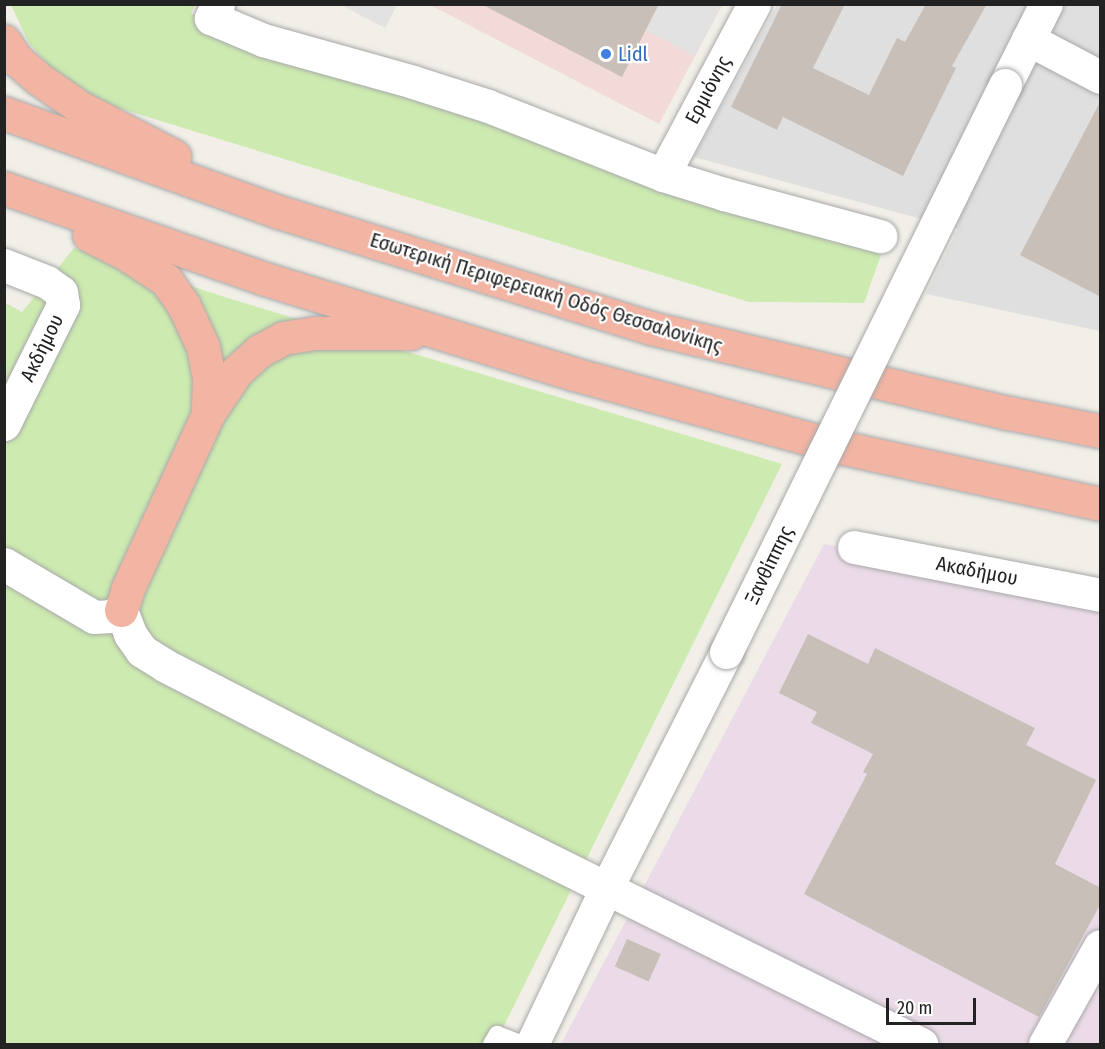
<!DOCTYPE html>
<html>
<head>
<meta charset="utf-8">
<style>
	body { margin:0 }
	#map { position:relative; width:1105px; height:1049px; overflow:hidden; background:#f2efe9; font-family:"Fira Sans Condensed",sans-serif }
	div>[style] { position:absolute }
	.residential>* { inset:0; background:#e0dfdf }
	.commercial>* { inset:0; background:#f2dad9 }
	.industrial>* { inset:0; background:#ebdbe8 }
	.grass>* { inset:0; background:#cdebb0 }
	.parking>* { inset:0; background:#e2e2e2 }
	.building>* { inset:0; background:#c7bfb8; transform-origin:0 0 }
	.roads { filter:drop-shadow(0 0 2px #a9a9a9) drop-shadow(0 0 2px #a9a9a9) }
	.service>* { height:16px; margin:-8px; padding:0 8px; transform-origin:8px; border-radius:8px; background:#fff }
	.minor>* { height:33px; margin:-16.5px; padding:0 16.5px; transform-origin:16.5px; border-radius:16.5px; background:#fff }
	.tertiary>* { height:33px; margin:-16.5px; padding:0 16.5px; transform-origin:16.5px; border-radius:16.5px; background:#fff }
	.trunk>* { height:33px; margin:-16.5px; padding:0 16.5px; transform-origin:16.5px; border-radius:16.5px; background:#f2b4a3 }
	.bridges { filter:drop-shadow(0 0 2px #a9a9a9) drop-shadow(0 0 2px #a9a9a9) }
	.tertiary-bridge>* { height:33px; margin:-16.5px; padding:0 16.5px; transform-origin:16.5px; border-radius:16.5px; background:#fff }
	.dots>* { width:16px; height:16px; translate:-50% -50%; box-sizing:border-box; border:3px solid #fff; border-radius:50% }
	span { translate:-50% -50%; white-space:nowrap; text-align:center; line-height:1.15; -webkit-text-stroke:4.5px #fff; paint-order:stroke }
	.shop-label { font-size:20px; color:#366cbe }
	.left { translate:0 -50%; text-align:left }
	.street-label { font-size:20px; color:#222 }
	.frame { position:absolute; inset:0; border:6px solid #222; pointer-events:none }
	.scale { position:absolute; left:886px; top:998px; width:90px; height:27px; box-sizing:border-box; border:3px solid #222; border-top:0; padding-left:8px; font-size:18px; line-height:21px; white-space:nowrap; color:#222; -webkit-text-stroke:4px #fff; paint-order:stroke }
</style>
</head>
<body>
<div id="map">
	<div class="residential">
		<div style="clip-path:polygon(777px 5px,1100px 5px,1100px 331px,926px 294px,958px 229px,694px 157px)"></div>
	</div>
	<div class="commercial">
		<div style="clip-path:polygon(430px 5px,722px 5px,659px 124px)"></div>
	</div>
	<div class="industrial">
		<div style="clip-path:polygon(824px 544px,1100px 599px,1100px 1044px,561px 1044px)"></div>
	</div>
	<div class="grass">
		<div style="clip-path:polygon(11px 5px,195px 5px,191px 13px,233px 39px,882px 252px,864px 303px,749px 302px,102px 103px,53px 71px,29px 43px)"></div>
		<div style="clip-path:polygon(74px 248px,231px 299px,782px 464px,495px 1044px,5px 1044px,4px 302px,22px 312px)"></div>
	</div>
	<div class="parking">
		<div style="clip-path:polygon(341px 5px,397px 5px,385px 28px)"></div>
		<div style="clip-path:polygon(659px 5px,722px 5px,695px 56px,646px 30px)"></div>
	</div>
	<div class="building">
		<div style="clip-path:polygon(481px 4px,659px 4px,622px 77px)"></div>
		<div style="clip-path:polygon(782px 4px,845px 4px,813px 68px,869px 95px,897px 38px,905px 42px,926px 4px,987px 4px,952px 66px,956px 68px,903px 176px,783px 117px,777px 130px,731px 107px)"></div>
		<div style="clip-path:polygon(1101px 100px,1101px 297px,1020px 255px)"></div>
		<div style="clip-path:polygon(808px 634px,868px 664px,875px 648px,1035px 728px,1026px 745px,1096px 780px,1055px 864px,1101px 888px,1101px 903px,1039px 1017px,804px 894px,867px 774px,863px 772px,873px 754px,811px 723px,817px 712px,779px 693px)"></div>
		<div style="left:627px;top:939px;width:37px;height:30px;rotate:24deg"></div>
	</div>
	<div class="roads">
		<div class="service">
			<div style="left:491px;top:1044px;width:12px;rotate:-59deg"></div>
			<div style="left:497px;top:1034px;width:28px;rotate:21deg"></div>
		</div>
		<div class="minor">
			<div style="left:218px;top:4px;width:16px;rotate:117deg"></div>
			<div style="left:211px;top:18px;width:56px;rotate:22.9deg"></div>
			<div style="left:263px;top:40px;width:156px;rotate:15.6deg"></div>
			<div style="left:413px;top:82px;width:79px;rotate:17.7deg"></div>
			<div style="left:488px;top:106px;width:188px;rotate:21.5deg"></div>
			<div style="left:663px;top:175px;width:64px;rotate:17.3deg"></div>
			<div style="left:724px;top:194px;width:162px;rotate:15.1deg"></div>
			<div style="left:1028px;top:39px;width:81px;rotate:27.8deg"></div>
			<div style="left:663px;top:175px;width:194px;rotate:-62deg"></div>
			<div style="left:854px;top:547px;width:251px;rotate:11deg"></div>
		</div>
		<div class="tertiary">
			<div style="left:1005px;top:85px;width:91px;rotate:-63.2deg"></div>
			<div style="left:4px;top:265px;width:46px;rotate:21.6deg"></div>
			<div style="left:47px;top:282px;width:17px;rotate:36deg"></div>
			<div style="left:61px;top:292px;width:13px;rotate:81deg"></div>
			<div style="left:63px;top:305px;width:133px;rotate:116.4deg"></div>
			<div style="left:4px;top:564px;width:104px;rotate:30.5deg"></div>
			<div style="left:94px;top:617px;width:17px;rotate:-3deg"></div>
			<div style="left:111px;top:616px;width:12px;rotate:-31deg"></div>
			<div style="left:121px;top:610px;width:26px;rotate:69deg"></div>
			<div style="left:130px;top:634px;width:21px;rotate:55deg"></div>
			<div style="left:142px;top:651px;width:28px;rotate:32deg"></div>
			<div style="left:166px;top:666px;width:243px;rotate:27.2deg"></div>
			<div style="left:382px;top:777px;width:602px;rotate:26.35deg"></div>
			<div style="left:532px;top:1044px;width:174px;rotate:-64.5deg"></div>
			<div style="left:607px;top:887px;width:263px;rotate:-63.1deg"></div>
			<div style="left:1045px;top:1044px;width:112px;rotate:-60.7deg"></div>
		</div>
		<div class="trunk">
			<div style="left:4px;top:41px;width:23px;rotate:56deg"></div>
			<div style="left:17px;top:60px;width:29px;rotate:41deg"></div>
			<div style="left:39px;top:79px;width:51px;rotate:34.6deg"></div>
			<div style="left:81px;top:108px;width:105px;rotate:27.3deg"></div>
			<div style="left:4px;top:113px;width:292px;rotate:19.8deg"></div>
			<div style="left:279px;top:212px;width:390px;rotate:17.3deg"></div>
			<div style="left:651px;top:328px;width:368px;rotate:13.4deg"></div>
			<div style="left:1009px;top:413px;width:93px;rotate:11.2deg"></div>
			<div style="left:4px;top:188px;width:273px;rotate:19.2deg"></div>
			<div style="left:262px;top:278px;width:326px;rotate:17.1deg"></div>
			<div style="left:574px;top:374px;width:275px;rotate:15.4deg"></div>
			<div style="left:839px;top:447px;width:267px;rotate:12.3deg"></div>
			<div style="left:89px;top:235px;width:42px;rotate:27.2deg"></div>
			<div style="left:126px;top:254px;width:48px;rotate:33deg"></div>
			<div style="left:166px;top:280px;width:32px;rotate:55deg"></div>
			<div style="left:184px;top:306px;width:45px;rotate:65.1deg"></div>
			<div style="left:203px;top:347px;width:32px;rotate:79deg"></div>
			<div style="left:209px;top:378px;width:36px;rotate:92deg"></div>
			<div style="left:121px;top:610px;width:23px;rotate:-72deg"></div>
			<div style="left:128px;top:588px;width:192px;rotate:-65.3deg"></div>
			<div style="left:208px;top:414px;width:52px;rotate:-56deg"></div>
			<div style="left:237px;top:371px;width:30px;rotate:-42deg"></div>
			<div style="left:259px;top:351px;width:27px;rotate:-28deg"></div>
			<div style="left:283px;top:338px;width:32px;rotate:-9deg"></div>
			<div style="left:315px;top:333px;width:96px"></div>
		</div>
	</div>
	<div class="bridges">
		<div class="tertiary-bridge">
			<div style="left:726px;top:652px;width:632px;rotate:-63.8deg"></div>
		</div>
	</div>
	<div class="dots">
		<div style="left:606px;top:54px;background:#3f7fe0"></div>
	</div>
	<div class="shop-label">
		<span class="left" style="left:618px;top:54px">Lidl</span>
	</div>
	<div class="street-label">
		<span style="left:708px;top:90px;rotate:-62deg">Ερμιόνης</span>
		<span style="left:546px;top:293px;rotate:17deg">Εσωτερική Περιφερειακή Οδός Θεσσαλονίκης</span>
		<span style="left:42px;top:348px;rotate:-64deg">Ακδήμου</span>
		<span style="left:769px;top:565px;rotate:-64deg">Ξανθίππης</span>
		<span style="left:977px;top:571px;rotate:11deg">Ακαδήμου</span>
	</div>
	<div class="frame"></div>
	<div class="scale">20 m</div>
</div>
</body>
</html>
